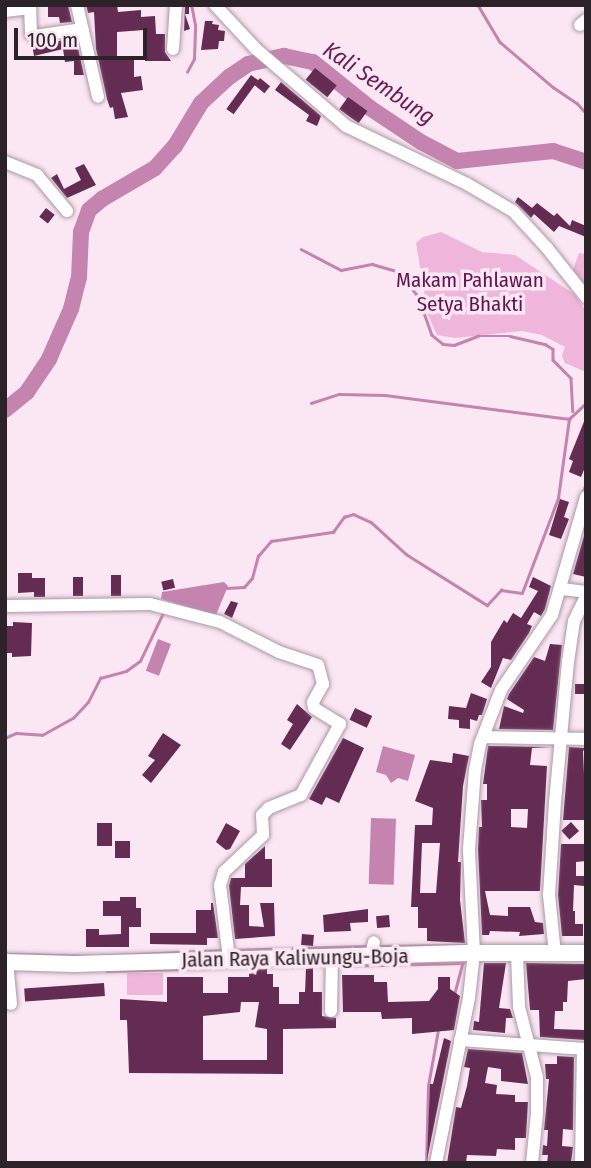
<!DOCTYPE html>
<html>
<head>
<meta charset="utf-8">
<style>
	body { margin:0 }
	#map { position:relative; width:591px; height:1168px; overflow:hidden; background:#fbe6f3; font-family:"Fira Sans Condensed",sans-serif }
	div>[style] { position:absolute }
	.green>* { inset:0; background:#efb5db; transform-origin:0 0 }
	.water>* { inset:0; background:#c583af; transform-origin:0 0 }
	.stream>* { height:2.5px; margin:-1.25px; padding:0 1.25px; transform-origin:1.25px; border-radius:1.25px; background:#c583af }
	.river>* { height:16px; margin:-8px; padding:0 8px; transform-origin:8px; border-radius:8px; background:#c583af }
	.building>* { inset:0; background:#642b53; transform-origin:0 0 }
	.roads { filter:drop-shadow(0 0 2px #ab97a4) drop-shadow(0 0 2px #ab97a4) }
	.minor>* { height:12px; margin:-6px; padding:0 6px; transform-origin:6px; border-radius:6px; background:#fff }
	.major>* { height:16px; margin:-8px; padding:0 8px; transform-origin:8px; border-radius:8px; background:#fff }
	span { translate:-50% -50%; white-space:nowrap; text-align:center; line-height:1.15; -webkit-text-stroke:7px #fbe6f3; paint-order:stroke }
	.park-label { font-size:21px; color:#62144f }
	.street-label { font-size:21px; color:#2b2328 }
	.water-label { font-size:23px; color:#6b1d57; font-style:italic }
	.frame { position:absolute; inset:0; border:7px solid #2b2328; pointer-events:none }
	.scale { position:absolute; left:14px; top:28px; width:133px; height:32px; box-sizing:border-box; border:4px solid #2b2328; border-top:0; padding-left:9px; font-size:21px; line-height:24px; white-space:nowrap; color:#2b2328; -webkit-text-stroke:5px #fbe6f3; paint-order:stroke }
</style>
</head>
<body>
<div id="map">
	<div class="green">
		<div style="clip-path:polygon(441px 232px,482px 252px,515px 255px,574px 294px,586px 311px,586px 372px,565px 363px,562px 356px,565px 347px,542px 335px,522px 331px,455px 338px,437px 335px,428px 315px,416px 243px,423px 237px)"></div>
		<div style="clip-path:polygon(579px 253px,586px 254px,586px 289px,573px 270px)"></div>
		<div style="left:127px;top:973px;width:36px;height:22px"></div>
	</div>
	<div class="water">
		<div style="clip-path:polygon(224px 582px,228px 586px,216px 615px,161px 599px,162px 592px)"></div>
		<div style="left:158px;top:639px;width:14px;height:34px;rotate:21deg"></div>
		<div style="clip-path:polygon(383px 746px,415px 755px,408px 781px,398px 778px,391px 783px,386px 775px,376px 772px)"></div>
		<div style="left:371px;top:818px;width:25px;height:66px;rotate:2deg"></div>
	</div>
	<div class="stream">
		<div style="left:478px;top:5px;width:43px;rotate:59.3deg"></div>
		<div style="left:500px;top:42px;width:70px;rotate:40.3deg"></div>
		<div style="left:553px;top:87px;width:29px;rotate:34deg"></div>
		<div style="left:577px;top:103px;width:13px;rotate:48deg"></div>
		<div style="left:187px;top:72px;width:15px;rotate:-62deg"></div>
		<div style="left:194px;top:59px;width:34px;rotate:-88deg"></div>
		<div style="left:195px;top:25px;width:20px;rotate:-101deg"></div>
		<div style="left:301px;top:249px;width:45px;rotate:27.7deg"></div>
		<div style="left:341px;top:270px;width:32px;rotate:-11deg"></div>
		<div style="left:372px;top:264px;width:26px;rotate:16deg"></div>
		<div style="left:397px;top:271px;width:33px;rotate:50deg"></div>
		<div style="left:418px;top:296px;width:41px;rotate:70.3deg"></div>
		<div style="left:432px;top:335px;width:14px;rotate:39deg"></div>
		<div style="left:443px;top:344px;width:11px;rotate:5deg"></div>
		<div style="left:454px;top:345px;width:26px;rotate:-21deg"></div>
		<div style="left:478px;top:336px;width:32px"></div>
		<div style="left:510px;top:336px;width:36px;rotate:13deg"></div>
		<div style="left:545px;top:344px;width:9px;rotate:32deg"></div>
		<div style="left:553px;top:349px;width:11px;rotate:90deg"></div>
		<div style="left:553px;top:360px;width:25px;rotate:45deg"></div>
		<div style="left:571px;top:378px;width:33px;rotate:87deg"></div>
		<div style="left:311px;top:403px;width:29px;rotate:-18deg"></div>
		<div style="left:339px;top:394px;width:46px;rotate:1.2deg"></div>
		<div style="left:385px;top:395px;width:186px;rotate:7.4deg"></div>
		<div style="left:583px;top:492px;width:10px;rotate:-73deg"></div>
		<div style="left:226px;top:588px;width:18px;rotate:-3deg"></div>
		<div style="left:244px;top:587px;width:12px;rotate:-48deg"></div>
		<div style="left:252px;top:578px;width:23px;rotate:-75deg"></div>
		<div style="left:258px;top:556px;width:20px;rotate:-49deg"></div>
		<div style="left:271px;top:541px;width:63px;rotate:-8.3deg"></div>
		<div style="left:333px;top:532px;width:19px;rotate:-54deg"></div>
		<div style="left:344px;top:517px;width:9px;rotate:-18deg"></div>
		<div style="left:353px;top:514px;width:20px;rotate:24deg"></div>
		<div style="left:371px;top:522px;width:47px;rotate:42.4deg"></div>
		<div style="left:406px;top:554px;width:96px;rotate:32.2deg"></div>
		<div style="left:487px;top:605px;width:21px;rotate:-47deg"></div>
		<div style="left:501px;top:590px;width:21px;rotate:8deg"></div>
		<div style="left:522px;top:593px;width:102px;rotate:-69.2deg"></div>
		<div style="left:558px;top:498px;width:80px;rotate:-82.1deg"></div>
		<div style="left:569px;top:419px;width:23px;rotate:-43deg"></div>
		<div style="left:5px;top:738px;width:12px;rotate:-24deg"></div>
		<div style="left:16px;top:733px;width:26px;rotate:4deg"></div>
		<div style="left:42px;top:735px;width:35px;rotate:-29deg"></div>
		<div style="left:73px;top:718px;width:22px;rotate:-47deg"></div>
		<div style="left:88px;top:702px;width:27px;rotate:-63deg"></div>
		<div style="left:100px;top:678px;width:27px;rotate:-15deg"></div>
		<div style="left:126px;top:671px;width:17px;rotate:-36deg"></div>
		<div style="left:140px;top:661px;width:53px;rotate:-64.4deg"></div>
		<div style="left:378px;top:946px;width:91px;rotate:-0.6deg"></div>
		<div style="left:231px;top:950px;width:137px;rotate:-1.7deg"></div>
		<div style="left:10px;top:954px;width:85px;rotate:1.3deg"></div>
		<div style="left:95px;top:956px;width:129px;rotate:-2.7deg"></div>
		<div style="left:278px;top:966px;width:50px"></div>
		<div style="left:336px;top:966px;width:127px;rotate:-1.4deg"></div>
		<div style="left:463px;top:963px;width:34px;rotate:105deg"></div>
		<div style="left:107px;top:971px;width:77px;rotate:-1.5deg"></div>
		<div style="left:426px;top:1163px;width:77px;rotate:-88.5deg"></div>
		<div style="left:428px;top:1086px;width:57px;rotate:-79.9deg"></div>
	</div>
	<div class="river">
		<div style="left:5px;top:410px;width:28px;rotate:-39deg"></div>
		<div style="left:27px;top:392px;width:40px;rotate:-56deg"></div>
		<div style="left:49px;top:359px;width:55px;rotate:-66.3deg"></div>
		<div style="left:71px;top:309px;width:32px;rotate:-76deg"></div>
		<div style="left:79px;top:278px;width:46px;rotate:-87.5deg"></div>
		<div style="left:81px;top:232px;width:23px;rotate:-70deg"></div>
		<div style="left:89px;top:210px;width:17px;rotate:-40deg"></div>
		<div style="left:102px;top:199px;width:61px;rotate:-30.3deg"></div>
		<div style="left:155px;top:168px;width:30px;rotate:-48deg"></div>
		<div style="left:175px;top:146px;width:50px;rotate:-58.8deg"></div>
		<div style="left:201px;top:103px;width:38px;rotate:-43deg"></div>
		<div style="left:229px;top:77px;width:23px;rotate:-34deg"></div>
		<div style="left:248px;top:64px;width:37px;rotate:-13deg"></div>
		<div style="left:284px;top:56px;width:30px;rotate:12deg"></div>
		<div style="left:313px;top:62px;width:73px;rotate:38.9deg"></div>
		<div style="left:370px;top:108px;width:61px;rotate:33.7deg"></div>
		<div style="left:421px;top:142px;width:41px;rotate:27.8deg"></div>
		<div style="left:457px;top:161px;width:97px;rotate:-5.9deg"></div>
		<div style="left:553px;top:151px;width:35px;rotate:18deg"></div>
	</div>
	<div class="building">
		<div style="clip-path:polygon(48px 5px,68px 5px,72px 22px,60px 23px,59px 17px,48px 17px)"></div>
		<div style="clip-path:polygon(86px 5px,117px 5px,118px 12px,141px 10px,141px 17px,155px 16px,156px 34px,165px 34px,165px 52px,171px 61px,145px 61px,144px 30px,117px 32px,117px 60px,134px 60px,134px 77px,141px 76px,143px 90px,121px 93px,128px 117px,115px 119px,113px 107px,110px 108px,107px 99px,96px 49px,94px 12px,88px 13px)"></div>
		<div style="clip-path:polygon(185px 5px,189px 5px,189px 14px,185px 14px,190px 29px,184px 31px)"></div>
		<div style="clip-path:polygon(205px 21px,213px 21px,212px 24px,219px 25px,218px 30px,225px 31px,224px 41px,219px 41px,218px 49px,201px 50px)"></div>
		<div style="clip-path:polygon(76px 39px,84px 75px,74px 75px,74px 61px,65px 62px,63px 49px,34px 56px,32px 44px)"></div>
		<div style="left:315px;top:68px;width:28px;height:15px;rotate:39deg"></div>
		<div style="left:251px;top:75px;width:9px;height:42px;rotate:36deg"></div>
		<div style="left:260px;top:78px;width:13px;height:9px;rotate:39deg"></div>
		<div style="clip-path:polygon(281px 82px,321px 116px,317px 126px,306px 121px,309px 115px,275px 90px)"></div>
		<div style="left:348px;top:97px;width:24px;height:15px;rotate:36deg"></div>
		<div style="clip-path:polygon(84px 164px,96px 185px,67px 198px,51px 178px,57px 174px,64px 189px,81px 180px,75px 168px)"></div>
		<div style="clip-path:polygon(518px 197px,532px 208px,537px 203px,554px 216px,557px 213px,570px 226px,572px 220px,586px 226px,586px 237px,559px 226px,554px 232px,534px 214px,531px 218px,515px 202px)"></div>
		<div style="left:46px;top:208px;width:11px;height:11px;rotate:38deg"></div>
		<div style="clip-path:polygon(585px 419px,586px 465px,581px 477px,569px 472px,573px 461px,569px 459px)"></div>
		<div style="clip-path:polygon(560px 499px,569px 502px,564px 517px,569px 519px,561px 539px,549px 535px)"></div>
		<div style="clip-path:polygon(586px 529px,586px 577px,573px 574px)"></div>
		<div style="clip-path:polygon(18px 573px,32px 573px,32px 578px,45px 578px,45px 597px,34px 597px,34px 592px,18px 593px)"></div>
		<div style="left:121px;top:575px;width:21px;height:10px;rotate:90deg"></div>
		<div style="left:73px;top:577px;width:10px;height:19px"></div>
		<div style="clip-path:polygon(533px 577px,551px 586px,545px 609px,541px 616px,534px 612px,527px 624px,532px 626px,529px 633px,511px 660px,503px 658px,491px 688px,481px 682px,491px 667px,491px 642px,504px 620px,507px 623px,513px 613px,521px 618px,538px 591px,529px 587px)"></div>
		<div style="left:173px;top:579px;width:9px;height:12px;rotate:77deg"></div>
		<div style="clip-path:polygon(231px 601px,238px 603px,232px 618px,224px 614px)"></div>
		<div style="clip-path:polygon(13px 622px,32px 623px,31px 656px,12px 657px,12px 653px,5px 653px,5px 626px,13px 626px)"></div>
		<div style="clip-path:polygon(550px 644px,562px 645px,553px 730px,499px 729px,504px 706px,523px 713px,524px 710px,507px 699px,509px 694px,534px 657px,545px 661px)"></div>
		<div style="left:575px;top:684px;width:11px;height:10px"></div>
		<div style="clip-path:polygon(471px 693px,487px 699px,482px 715px,479px 715px,477px 721px,470px 719px,470px 729px,459px 728px,459px 720px,448px 719px,449px 706px,466px 708px)"></div>
		<div style="clip-path:polygon(297px 704px,312px 717px,290px 750px,281px 744px,293px 724px,287px 720px)"></div>
		<div style="left:355px;top:708px;width:19px;height:13px;rotate:25deg"></div>
		<div style="clip-path:polygon(163px 733px,181px 745px,151px 783px,142px 775px,155px 760px,148px 756px)"></div>
		<div style="clip-path:polygon(343px 738px,364px 748px,339px 803px,326px 797px,322px 805px,309px 799px)"></div>
		<div style="clip-path:polygon(evenodd,488px 746px,551px 747px,532px 748px,530px 765px,547px 766px,540px 891px,485px 891px,490px 915px,508px 916px,508px 907px,530px 907px,535px 922px,543px 923px,544px 934px,519px 936px,520px 932px,490px 931px,489px 935px,482px 935px,478px 849px,479px 827px,482px 827px,481px 800px,487px 800px,487px 784px,483px 784px,488px 746px,511px 809px,528px 809px,527px 828px,511px 827px,511px 809px)"></div>
		<div style="clip-path:polygon(569px 747px,586px 748px,583px 751px,586px 820px,563px 820px)"></div>
		<div style="clip-path:polygon(evenodd,453px 753px,469px 756px,463px 786px,458px 862px,461px 862px,460px 900px,465px 943px,427px 941px,427px 928px,418px 928px,418px 907px,411px 907px,415px 825px,432px 825px,433px 808px,415px 801px,430px 760px,452px 763px,453px 753px,422px 843px,440px 843px,436px 893px,420px 893px,422px 843px)"></div>
		<div style="left:571px;top:822px;width:12px;height:13px;rotate:48deg"></div>
		<div style="left:97px;top:823px;width:15px;height:23px"></div>
		<div style="clip-path:polygon(226px 823px,240px 831px,230px 849px,226px 850px,216px 842px)"></div>
		<div style="left:115px;top:841px;width:15px;height:17px"></div>
		<div style="clip-path:polygon(561px 844px,586px 844px,586px 861px,576px 862px,576px 876px,584px 876px,584px 886px,574px 885px,573px 911px,575px 911px,575px 924px,583px 924px,583px 936px,562px 936px,558px 895px)"></div>
		<div style="clip-path:polygon(265px 846px,265px 859px,272px 859px,272px 887px,241px 887px,240px 905px,249px 905px,249px 926px,264px 927px,260px 903px,274px 903px,275px 936px,235px 939px,229px 886px,231px 878px,245px 878px,245px 864px)"></div>
		<div style="clip-path:polygon(120px 897px,136px 897px,136px 908px,141px 908px,141px 927px,129px 927px,129px 947px,86px 947px,86px 929px,99px 929px,99px 935px,121px 934px,121px 916px,103px 916px,103px 901px,120px 901px)"></div>
		<div style="clip-path:polygon(211px 903px,213px 903px,218px 938px,207px 938px,207px 945px,150px 944px,150px 933px,196px 933px,196px 910px,211px 910px)"></div>
		<div style="clip-path:polygon(368px 909px,368px 922px,350px 923px,351px 931px,324px 932px,323px 915px)"></div>
		<div style="left:389px;top:915px;width:12px;height:13px;rotate:85deg"></div>
		<div style="left:302px;top:934px;width:12px;height:11px;rotate:5deg"></div>
		<div style="clip-path:polygon(484px 963px,506px 963px,499px 1008px,510px 1009px,513px 1018px,506px 1018px,505px 1033px,473px 1030px,474px 1021px,479px 1022px)"></div>
		<div style="clip-path:polygon(526px 963px,586px 964px,586px 979px,568px 981px,567px 1002px,563px 1002px,563px 1011px,555px 1011px,554px 1029px,585px 1030px,585px 1040px,540px 1037px,539px 1010px,530px 1010px)"></div>
		<div style="clip-path:polygon(evenodd,313px 968px,313px 992px,322px 992px,322px 1016px,336px 1018px,336px 1028px,283px 1029px,283px 1074px,129px 1073px,127px 1020px,120px 1020px,120px 999px,167px 1002px,167px 977px,203px 977px,203px 993px,228px 993px,228px 977px,249px 977px,249px 970px,267px 969px,267px 974px,273px 974px,273px 987px,279px 987px,279px 1004px,299px 1004px,299px 992px,305px 992px,306px 969px,313px 968px,241px 1002px,259px 1002px,255px 1027px,267px 1029px,267px 1060px,203px 1060px,203px 1016px,240px 1012px,241px 1002px)"></div>
		<div style="clip-path:polygon(342px 975px,374px 975px,374px 982px,387px 982px,388px 1002px,429px 1001px,438px 989px,438px 977px,450px 977px,450px 989px,460px 996px,454px 1030px,412px 1034px,412px 1018px,382px 1019px,381px 1012px,343px 1012px)"></div>
		<div style="left:104px;top:983px;width:13px;height:80px;rotate:86deg"></div>
		<div style="clip-path:polygon(444px 1038px,451px 1041px,427px 1160px,430px 1084px,433px 1084px)"></div>
		<div style="clip-path:polygon(468px 1049px,522px 1053px,528px 1084px,501px 1081px,501px 1069px,488px 1067px,485px 1083px,497px 1085px,496px 1094px,515px 1095px,515px 1102px,528px 1102px,526px 1138px,515px 1138px,515px 1150px,497px 1149px,496px 1156px,467px 1155px,466px 1163px,447px 1163px,456px 1107px,461px 1108px,467px 1086px,470px 1068px,464px 1067px)"></div>
		<div style="clip-path:polygon(557px 1056px,574px 1057px,573px 1130px,563px 1129px,562px 1146px,573px 1147px,571px 1163px,547px 1163px,548px 1155px,542px 1155px,543px 1145px,547px 1146px,548px 1130px,544px 1130px,549px 1079px,546px 1079px,545px 1064px,557px 1064px)"></div>
	</div>
	<div class="roads">
		<div class="minor">
			<div style="left:30px;top:5px;width:29px;rotate:88deg"></div>
			<div style="left:31px;top:34px;width:4px;rotate:27deg"></div>
			<div style="left:35px;top:36px;width:48px;rotate:-8.5deg"></div>
			<div style="left:77px;top:5px;width:94px;rotate:77.1deg"></div>
			<div style="left:215px;top:5px;width:60px;rotate:47deg"></div>
			<div style="left:256px;top:49px;width:118px;rotate:40.5deg"></div>
			<div style="left:346px;top:126px;width:134px;rotate:25.6deg"></div>
			<div style="left:467px;top:184px;width:53px;rotate:30.4deg"></div>
			<div style="left:513px;top:211px;width:50px;rotate:47.4deg"></div>
			<div style="left:547px;top:248px;width:63px;rotate:51.5deg"></div>
			<div style="left:5px;top:11px;width:25px;rotate:-7deg"></div>
			<div style="left:580px;top:25px;width:8px;rotate:-40deg"></div>
			<div style="left:173px;top:49px;width:44px;rotate:-86.1deg"></div>
			<div style="left:5px;top:162px;width:35px;rotate:22deg"></div>
			<div style="left:37px;top:175px;width:47px;rotate:50.2deg"></div>
			<div style="left:562px;top:589px;width:24px;rotate:7deg"></div>
			<div style="left:5px;top:606px;width:145px;rotate:-0.8deg"></div>
			<div style="left:150px;top:604px;width:72px;rotate:14.4deg"></div>
			<div style="left:220px;top:622px;width:66px;rotate:27deg"></div>
			<div style="left:279px;top:652px;width:41px;rotate:18.4deg"></div>
			<div style="left:318px;top:665px;width:20px;rotate:75deg"></div>
			<div style="left:323px;top:684px;width:21px;rotate:119deg"></div>
			<div style="left:313px;top:702px;width:6px;rotate:81deg"></div>
			<div style="left:314px;top:708px;width:31px;rotate:32deg"></div>
			<div style="left:340px;top:724px;width:81px;rotate:118.8deg"></div>
			<div style="left:301px;top:795px;width:35px;rotate:158deg"></div>
			<div style="left:269px;top:808px;width:10px;rotate:135deg"></div>
			<div style="left:262px;top:815px;width:20px;rotate:87deg"></div>
			<div style="left:263px;top:835px;width:54px;rotate:136.5deg"></div>
			<div style="left:224px;top:872px;width:14px;rotate:107deg"></div>
			<div style="left:220px;top:885px;width:74px;rotate:83deg"></div>
			<div style="left:483px;top:737px;width:103px;rotate:1.1deg"></div>
			<div style="left:517px;top:954px;width:53px;rotate:87.8deg"></div>
			<div style="left:519px;top:1007px;width:72px;rotate:75.6deg"></div>
			<div style="left:537px;top:1077px;width:36px;rotate:90deg"></div>
			<div style="left:537px;top:1113px;width:50px;rotate:95.7deg"></div>
			<div style="left:555px;top:954px;width:59px;rotate:-95.8deg"></div>
			<div style="left:549px;top:895px;width:93px;rotate:-86.3deg"></div>
			<div style="left:555px;top:802px;width:141px;rotate:-84.7deg"></div>
			<div style="left:568px;top:662px;width:41px;rotate:-81.7deg"></div>
			<div style="left:574px;top:621px;width:28px;rotate:-64deg"></div>
			<div style="left:371px;top:956px;width:14px;rotate:-78deg"></div>
			<div style="left:7px;top:962px;width:42px;rotate:84.6deg"></div>
			<div style="left:331px;top:1011px;width:54px;rotate:-88.9deg"></div>
			<div style="left:460px;top:1040px;width:126px;rotate:4.1deg"></div>
			<div style="left:436px;top:1163px;width:168px;rotate:-78.7deg"></div>
			<div style="left:469px;top:998px;width:45px;rotate:-83.7deg"></div>
			<div style="left:474px;top:953px;width:104px;rotate:-92.8deg"></div>
			<div style="left:469px;top:849px;width:79px;rotate:-85.7deg"></div>
			<div style="left:475px;top:770px;width:26px;rotate:-79deg"></div>
			<div style="left:480px;top:744px;width:58px;rotate:-68.7deg"></div>
			<div style="left:501px;top:690px;width:91px;rotate:-55.8deg"></div>
			<div style="left:552px;top:615px;width:123px;rotate:-73.9deg"></div>
			<div style="left:581px;top:1163px;width:114px;rotate:-89deg"></div>
		</div>
		<div class="major">
			<div style="left:5px;top:962px;width:69px;rotate:1.7deg"></div>
			<div style="left:74px;top:964px;width:400px;rotate:-1.6deg"></div>
			<div style="left:474px;top:953px;width:112px"></div>
		</div>
	</div>
	<div class="park-label">
		<span style="left:470px;top:292px">Makam Pahlawan<br>Setya Bhakti</span>
	</div>
	<div class="street-label">
		<span style="left:295px;top:958px;rotate:-1deg">Jalan Raya Kaliwungu-Boja</span>
	</div>
	<div class="water-label">
		<span style="left:379px;top:83px;rotate:34deg">Kali Sembung</span>
	</div>
	<div class="frame"></div>
	<div class="scale">100 m</div>
</div>
</body>
</html>
